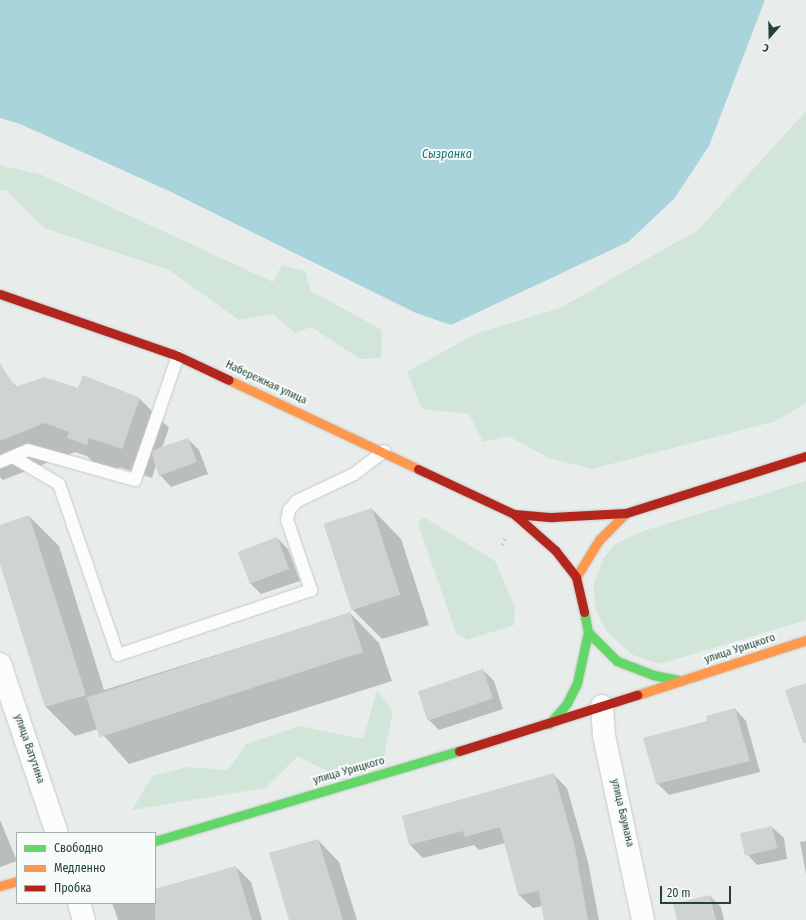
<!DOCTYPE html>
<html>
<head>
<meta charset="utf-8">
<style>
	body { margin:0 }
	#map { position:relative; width:806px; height:920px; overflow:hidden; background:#e8edeb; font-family:"Fira Sans Condensed",sans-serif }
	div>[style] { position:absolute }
	.green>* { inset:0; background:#d1e6d8 }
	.water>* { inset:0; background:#a9d4db }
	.shadow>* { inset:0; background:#0003 }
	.building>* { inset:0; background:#cfd4d2; transform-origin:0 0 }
	.path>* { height:2.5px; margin-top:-1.25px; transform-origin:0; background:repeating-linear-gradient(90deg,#c3ccca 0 2px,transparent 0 5px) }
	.roads { filter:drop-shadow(0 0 1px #c5cac8) drop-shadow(0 0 1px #c5cac8) }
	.lane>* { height:12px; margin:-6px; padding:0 6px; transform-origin:6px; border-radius:6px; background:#fcfcfc }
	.street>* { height:22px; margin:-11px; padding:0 11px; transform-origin:11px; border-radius:11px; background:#fcfcfc }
	.fast>* { height:9px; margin:-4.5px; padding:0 4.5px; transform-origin:4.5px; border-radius:4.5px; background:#63d668 }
	.slow>* { height:9px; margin:-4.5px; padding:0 4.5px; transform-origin:4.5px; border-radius:4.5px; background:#ff974d }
	.jam>* { height:9px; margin:-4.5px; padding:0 4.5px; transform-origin:4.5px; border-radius:4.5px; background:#b3261e }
	span { translate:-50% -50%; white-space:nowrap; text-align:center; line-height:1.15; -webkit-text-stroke:4px #f7fbf9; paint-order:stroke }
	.street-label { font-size:11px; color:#24423a }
	.water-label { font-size:12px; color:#1c6f80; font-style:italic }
	.legend { position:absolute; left:16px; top:832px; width:140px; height:72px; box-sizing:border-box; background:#f7fbf9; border:1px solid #a3b1ad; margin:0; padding:5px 7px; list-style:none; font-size:12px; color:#24423a }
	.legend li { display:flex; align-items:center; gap:8px; height:20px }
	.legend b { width:20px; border:1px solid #a3b1ad }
	.north { position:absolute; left:750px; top:16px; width:40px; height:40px; -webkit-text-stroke:3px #f7fbf9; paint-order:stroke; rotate:200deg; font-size:11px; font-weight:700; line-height:16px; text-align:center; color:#24423a }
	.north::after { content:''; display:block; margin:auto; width:14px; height:18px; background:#24423a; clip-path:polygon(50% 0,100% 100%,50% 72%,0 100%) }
	.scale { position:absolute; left:660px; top:886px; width:71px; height:18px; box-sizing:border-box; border:2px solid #24423a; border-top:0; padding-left:5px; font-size:12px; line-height:14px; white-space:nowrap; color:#24423a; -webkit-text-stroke:3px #f7fbf9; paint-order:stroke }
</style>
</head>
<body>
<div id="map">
	<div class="green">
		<div style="clip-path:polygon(806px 111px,806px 403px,776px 421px,592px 469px,549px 458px,508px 436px,483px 442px,469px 414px,422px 409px,407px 372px,477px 333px,560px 308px,698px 230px)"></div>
		<div style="clip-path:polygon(0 165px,42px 175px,273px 282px,282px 265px,305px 271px,311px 291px,382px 330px,381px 358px,360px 359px,311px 327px,295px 333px,273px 314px,239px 320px,169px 270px,44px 228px,7px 191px,0 190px)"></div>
		<div style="clip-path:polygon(806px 481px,806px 620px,660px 664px,633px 655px,607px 632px,596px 610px,593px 586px,603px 559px,615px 544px,643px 531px)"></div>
		<div style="clip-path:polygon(424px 517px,495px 561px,515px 607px,514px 625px,467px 640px,456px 633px,419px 527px,418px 522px)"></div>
		<div style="clip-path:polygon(377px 690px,393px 711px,383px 761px,340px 778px,298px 756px,265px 788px,132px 810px,152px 776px,187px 767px,228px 770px,246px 744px,300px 726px,363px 739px)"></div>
	</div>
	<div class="water">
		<div style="clip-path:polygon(0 0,765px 0,709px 146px,674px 199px,628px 242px,451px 325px,416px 313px,169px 191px,20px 124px,0 118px)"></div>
	</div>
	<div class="shadow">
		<div style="clip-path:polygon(9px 379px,17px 387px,79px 390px,139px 398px,169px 428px,162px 448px,188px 439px,199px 450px,208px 474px,171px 487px,160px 475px,156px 465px,152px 478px,119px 467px,116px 474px,98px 467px,87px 456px,75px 452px,3px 480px,0 477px,0 380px)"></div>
		<div style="clip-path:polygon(372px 509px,401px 539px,429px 625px,382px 639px,353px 610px)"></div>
		<div style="clip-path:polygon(29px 516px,59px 546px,104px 690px,350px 613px,379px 643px,392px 681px,129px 764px,98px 729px,75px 736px,46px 707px,0 560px,0 526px)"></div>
		<div style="clip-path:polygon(277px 538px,288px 549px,300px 581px,261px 594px,250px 583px)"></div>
		<div style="clip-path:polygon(483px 670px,494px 681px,503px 709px,439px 730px,428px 719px)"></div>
		<div style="clip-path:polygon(735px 709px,746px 721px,760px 772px,669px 795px,657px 783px,708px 721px)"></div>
		<div style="clip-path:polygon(553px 774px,567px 788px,588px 862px,599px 920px,545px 920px,543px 906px,533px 908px,519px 895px,505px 843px,479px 850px,474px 845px,423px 858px,410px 845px)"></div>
		<div style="clip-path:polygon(0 820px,17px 861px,0 867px)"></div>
		<div style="clip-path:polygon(772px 827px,784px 838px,787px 859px,757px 865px,746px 853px,742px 833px)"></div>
		<div style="clip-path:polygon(318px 840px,339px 862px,357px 920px,290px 920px)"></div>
		<div style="clip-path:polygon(806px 841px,806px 874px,800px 842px)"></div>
		<div style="clip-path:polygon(236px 867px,251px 882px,262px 920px,118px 920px,112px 903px,155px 903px,155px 890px)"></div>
		<div style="clip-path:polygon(710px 896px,721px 907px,724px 920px,679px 920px)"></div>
	</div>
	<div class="building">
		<div style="clip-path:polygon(0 363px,15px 387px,44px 377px,78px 388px,83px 375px,140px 398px,122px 449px,89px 438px,87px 445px,67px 438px,69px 432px,45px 423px,0 441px)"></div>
		<div style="clip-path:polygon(188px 438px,197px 462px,159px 476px,152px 455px,153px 450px)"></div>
		<div style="left:372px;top:508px;width:91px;height:51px;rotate:72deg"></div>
		<div style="clip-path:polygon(29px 515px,86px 695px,45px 707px,0 564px,0 525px)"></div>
		<div style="left:277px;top:537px;width:34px;height:42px;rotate:69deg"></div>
		<div style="left:350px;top:612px;width:42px;height:277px;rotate:72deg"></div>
		<div style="left:483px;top:669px;width:31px;height:69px;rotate:71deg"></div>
		<div style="clip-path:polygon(806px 683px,806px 743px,803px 743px,785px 690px)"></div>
		<div style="clip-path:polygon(735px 708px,750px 761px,656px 784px,643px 738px,707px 721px,706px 716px)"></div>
		<div style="clip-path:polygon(554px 773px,575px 847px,588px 920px,544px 920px,539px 891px,518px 895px,500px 827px,465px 837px,463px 831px,409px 845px,402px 816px)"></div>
		<div style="left:772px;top:826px;width:23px;height:33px;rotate:77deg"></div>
		<div style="clip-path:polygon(318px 839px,343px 920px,289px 920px,269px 853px)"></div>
		<div style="clip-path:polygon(236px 866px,252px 920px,155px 920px,155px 889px)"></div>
		<div style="clip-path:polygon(710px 895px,716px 920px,677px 920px,673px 904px)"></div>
	</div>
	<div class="path">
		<div style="left:502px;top:545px;width:9px;rotate:-69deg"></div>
	</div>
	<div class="roads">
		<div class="lane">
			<div style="left:13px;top:457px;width:53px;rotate:30.4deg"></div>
			<div style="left:59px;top:484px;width:181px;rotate:71deg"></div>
			<div style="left:118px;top:655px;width:204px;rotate:-18.6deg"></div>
			<div style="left:311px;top:590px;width:74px;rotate:-108.9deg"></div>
			<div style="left:287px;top:520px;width:10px;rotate:-79deg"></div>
			<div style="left:289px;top:510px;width:12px;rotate:-48deg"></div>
			<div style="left:297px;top:501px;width:63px;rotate:-25.3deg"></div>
			<div style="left:354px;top:474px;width:38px;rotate:-37deg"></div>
			<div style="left:0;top:462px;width:30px;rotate:-23deg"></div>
			<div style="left:28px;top:450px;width:111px;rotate:15.7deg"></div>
			<div style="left:135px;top:480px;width:131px;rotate:-70.9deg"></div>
		</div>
		<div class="street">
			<div style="left:0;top:664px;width:178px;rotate:71.4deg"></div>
			<div style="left:602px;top:706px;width:30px;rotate:86deg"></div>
			<div style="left:604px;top:736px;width:188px;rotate:78deg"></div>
			<div style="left:79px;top:903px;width:18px;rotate:74deg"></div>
		</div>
		<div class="fast">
			<div style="left:588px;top:632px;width:41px;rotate:45deg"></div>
			<div style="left:617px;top:661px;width:39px;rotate:21deg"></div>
			<div style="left:653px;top:675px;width:26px;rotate:11deg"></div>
			<div style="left:549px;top:724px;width:28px;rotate:-49deg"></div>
			<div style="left:567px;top:703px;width:22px;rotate:-63deg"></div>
			<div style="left:577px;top:683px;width:52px;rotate:-77.8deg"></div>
			<div style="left:588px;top:632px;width:20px;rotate:-101deg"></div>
			<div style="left:155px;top:841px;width:317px;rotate:-16.5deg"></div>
		</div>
		<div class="slow">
			<div style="left:229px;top:380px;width:209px;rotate:25.2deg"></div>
			<div style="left:576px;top:577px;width:44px;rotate:-58.1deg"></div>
			<div style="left:599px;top:540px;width:38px;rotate:-45deg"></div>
			<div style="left:637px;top:695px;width:178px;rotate:-18deg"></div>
			<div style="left:0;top:886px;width:18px;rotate:-16deg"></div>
		</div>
		<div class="jam">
			<div style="left:0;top:294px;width:188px;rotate:19.2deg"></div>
			<div style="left:178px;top:356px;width:56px;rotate:25.2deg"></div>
			<div style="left:418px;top:469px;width:106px;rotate:25.1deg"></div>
			<div style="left:514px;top:514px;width:55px;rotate:41.3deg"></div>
			<div style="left:555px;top:550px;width:34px;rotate:52deg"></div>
			<div style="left:576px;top:577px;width:36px;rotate:77deg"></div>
			<div style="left:514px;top:514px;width:38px;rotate:5deg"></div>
			<div style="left:552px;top:517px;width:74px;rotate:-3.1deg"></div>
			<div style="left:626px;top:513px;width:189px;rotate:-17.6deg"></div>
			<div style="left:459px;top:751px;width:187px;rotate:-17.5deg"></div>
		</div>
	</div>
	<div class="street-label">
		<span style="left:266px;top:383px;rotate:25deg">Набережная улица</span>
		<span style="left:740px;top:649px;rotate:-18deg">улица Урицкого</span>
		<span style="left:29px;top:749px;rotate:71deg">улица Ватутина</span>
		<span style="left:349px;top:771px;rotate:-16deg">улица Урицкого</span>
		<span style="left:622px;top:813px;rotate:77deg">улица Баумана</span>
	</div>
	<div class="water-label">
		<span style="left:447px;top:155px">Сызранка</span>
	</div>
	<ul class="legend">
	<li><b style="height:5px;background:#63d668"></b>Свободно</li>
	<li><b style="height:5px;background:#ff974d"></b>Медленно</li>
	<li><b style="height:5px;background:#b3261e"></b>Пробка</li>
	</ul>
	<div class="north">С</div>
	<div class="scale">20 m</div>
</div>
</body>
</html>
